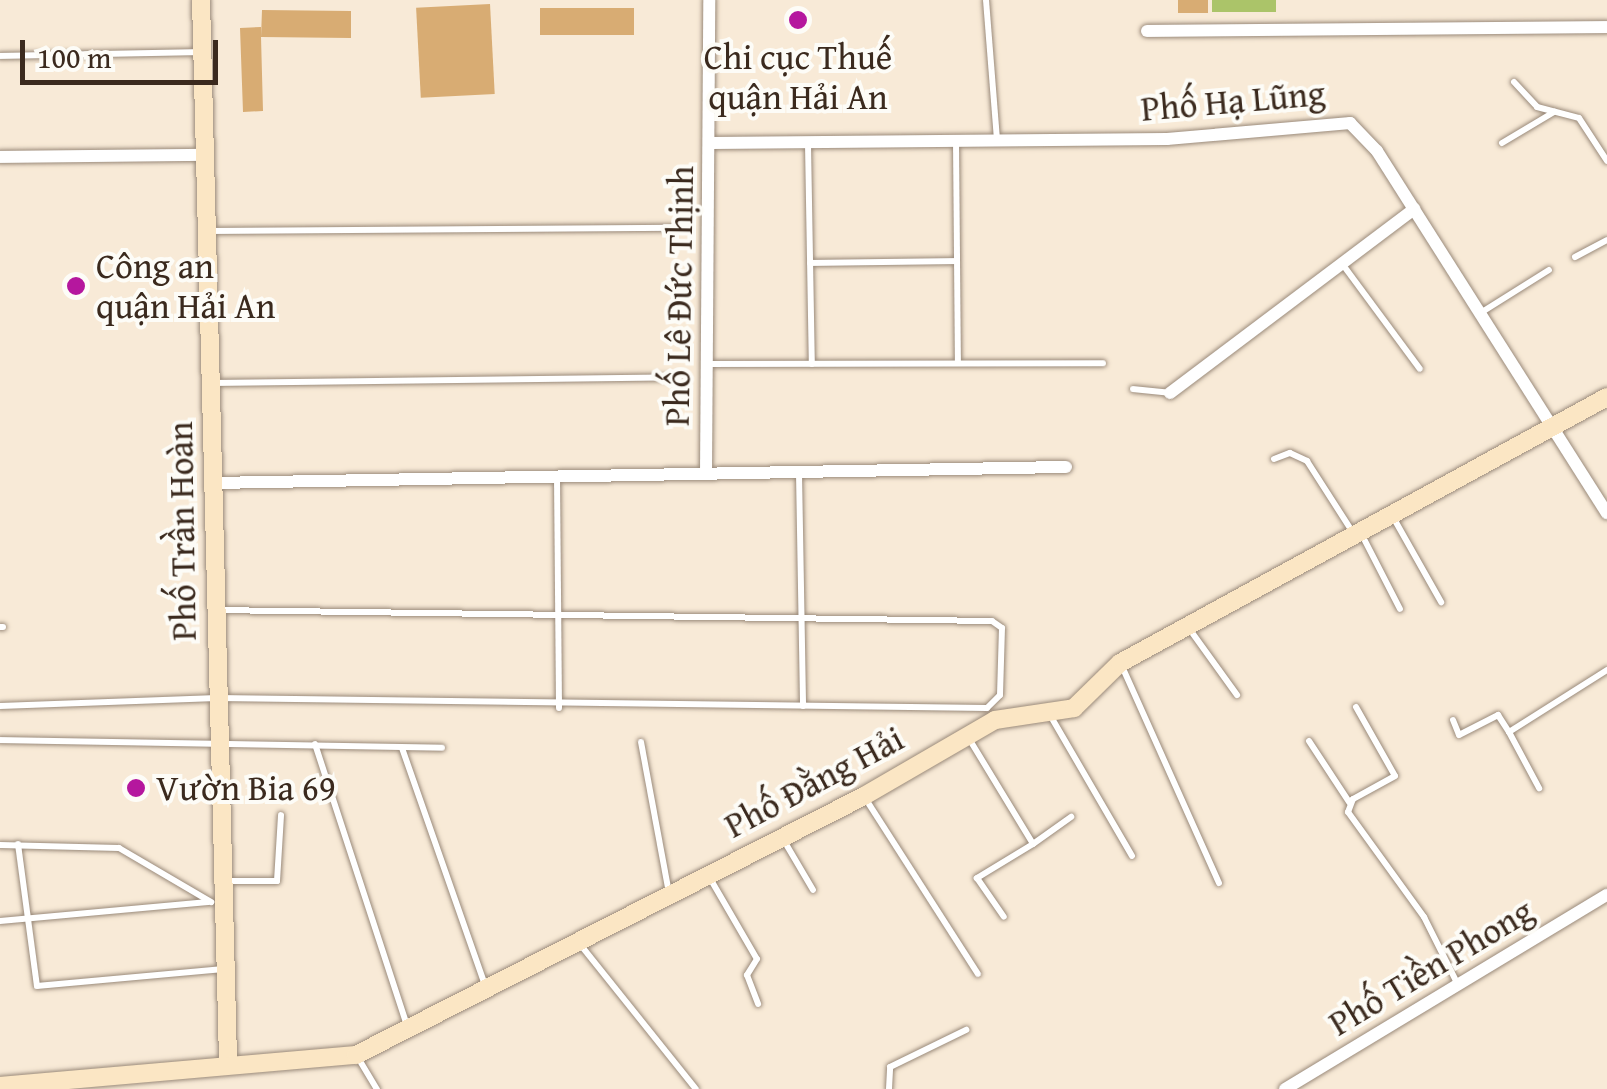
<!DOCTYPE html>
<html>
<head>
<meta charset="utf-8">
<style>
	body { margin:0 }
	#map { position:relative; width:1607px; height:1089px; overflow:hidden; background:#f8ead7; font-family:"Gentium Book Plus",serif }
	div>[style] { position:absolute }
	.green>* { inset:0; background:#abc469; transform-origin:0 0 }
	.building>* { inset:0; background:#d8ac73; transform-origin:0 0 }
	.roads { filter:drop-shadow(0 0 2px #9a8a7a) drop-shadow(0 0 2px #9a8a7a) }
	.lane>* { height:6px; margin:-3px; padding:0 3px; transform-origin:3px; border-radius:3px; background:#fff }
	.street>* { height:12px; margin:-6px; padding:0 6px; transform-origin:6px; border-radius:6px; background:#fff }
	.secondary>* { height:18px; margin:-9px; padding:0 9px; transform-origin:9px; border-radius:9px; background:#fbe6c4 }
	.dots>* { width:28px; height:28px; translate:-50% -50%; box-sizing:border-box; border:5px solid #fdfcf7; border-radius:50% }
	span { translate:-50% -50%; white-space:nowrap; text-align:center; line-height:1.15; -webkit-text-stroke:8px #fdfcf7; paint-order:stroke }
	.poi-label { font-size:35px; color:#3b2a1e }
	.left { translate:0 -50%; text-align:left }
	.street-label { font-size:35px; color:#3b2a1e }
	.scale { position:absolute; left:20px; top:40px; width:198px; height:45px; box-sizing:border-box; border:5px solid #3b2a1e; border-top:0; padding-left:12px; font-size:30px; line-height:35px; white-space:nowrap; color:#3b2a1e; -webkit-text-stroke:8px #fdfcf7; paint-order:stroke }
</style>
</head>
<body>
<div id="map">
	<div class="green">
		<div style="left:1212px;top:0;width:64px;height:12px"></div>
	</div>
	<div class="building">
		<div style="left:1178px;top:0;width:30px;height:13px"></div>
		<div style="left:490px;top:4px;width:90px;height:74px;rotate:87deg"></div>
		<div style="left:634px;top:8px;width:27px;height:94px;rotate:90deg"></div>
		<div style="clip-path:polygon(262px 10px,351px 11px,351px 38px,261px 37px,263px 111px,243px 112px,240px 28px,261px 27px,261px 37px)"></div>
	</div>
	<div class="roads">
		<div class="lane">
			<div style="left:986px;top:0;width:140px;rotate:85.5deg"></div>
			<div style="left:0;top:56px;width:201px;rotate:-1.1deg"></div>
			<div style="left:1514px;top:82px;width:34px;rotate:47deg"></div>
			<div style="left:1537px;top:107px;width:43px;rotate:14.7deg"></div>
			<div style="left:1579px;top:118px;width:51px;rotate:56.9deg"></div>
			<div style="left:956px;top:142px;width:221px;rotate:89.5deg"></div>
			<div style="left:1502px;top:143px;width:61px;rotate:-30.8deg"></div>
			<div style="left:808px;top:144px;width:220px;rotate:89deg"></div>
			<div style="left:211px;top:231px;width:464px;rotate:-0.4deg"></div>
			<div style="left:1575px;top:257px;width:36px;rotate:-28deg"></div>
			<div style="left:810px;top:263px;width:147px;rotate:-0.8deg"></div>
			<div style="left:1343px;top:265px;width:129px;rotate:53.5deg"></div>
			<div style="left:1482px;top:312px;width:79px;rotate:-32.1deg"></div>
			<div style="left:707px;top:364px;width:396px;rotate:-0.1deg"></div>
			<div style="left:215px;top:383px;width:464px;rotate:-0.7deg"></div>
			<div style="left:1133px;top:389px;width:36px;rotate:6deg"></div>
			<div style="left:1274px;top:459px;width:17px;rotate:-21deg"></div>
			<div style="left:1290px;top:453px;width:19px;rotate:25deg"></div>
			<div style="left:1307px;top:461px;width:83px;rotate:57.3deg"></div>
			<div style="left:799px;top:473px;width:233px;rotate:89deg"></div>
			<div style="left:557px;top:477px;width:231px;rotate:89.5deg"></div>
			<div style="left:1393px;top:517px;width:98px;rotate:60.5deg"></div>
			<div style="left:1362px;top:535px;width:83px;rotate:62.8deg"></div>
			<div style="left:0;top:627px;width:3px"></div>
			<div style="left:1188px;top:627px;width:84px;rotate:54.2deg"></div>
			<div style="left:1121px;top:664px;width:240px;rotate:65.9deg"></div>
			<div style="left:0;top:706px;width:217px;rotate:-2.1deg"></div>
			<div style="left:217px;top:698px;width:770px;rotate:0.74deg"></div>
			<div style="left:987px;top:708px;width:18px;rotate:-45deg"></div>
			<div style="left:1000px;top:695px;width:67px;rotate:-88.3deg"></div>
			<div style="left:1002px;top:628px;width:12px;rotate:-145deg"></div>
			<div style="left:992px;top:621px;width:774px;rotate:-179.19deg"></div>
			<div style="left:1356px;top:707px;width:79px;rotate:60.5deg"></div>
			<div style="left:1395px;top:776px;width:48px;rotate:151.3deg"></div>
			<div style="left:1353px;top:799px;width:14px;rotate:111deg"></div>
			<div style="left:1348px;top:812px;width:130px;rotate:54.1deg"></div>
			<div style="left:1424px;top:917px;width:76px;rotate:63.4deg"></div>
			<div style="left:1050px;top:715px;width:163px;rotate:59.8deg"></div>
			<div style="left:1453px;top:720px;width:16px;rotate:68deg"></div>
			<div style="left:1459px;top:735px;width:44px;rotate:-27.1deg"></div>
			<div style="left:1498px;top:715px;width:20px;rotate:57deg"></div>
			<div style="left:1509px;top:732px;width:116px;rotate:-32.3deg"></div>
			<div style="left:1509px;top:732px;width:64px;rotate:61.8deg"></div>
			<div style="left:968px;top:737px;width:125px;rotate:58.7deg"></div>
			<div style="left:1033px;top:844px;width:66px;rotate:148.7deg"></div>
			<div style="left:977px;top:878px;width:47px;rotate:55.3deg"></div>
			<div style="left:0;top:740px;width:442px;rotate:1deg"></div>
			<div style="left:1309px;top:741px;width:73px;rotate:56.7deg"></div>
			<div style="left:641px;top:742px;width:154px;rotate:79.5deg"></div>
			<div style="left:315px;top:744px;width:299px;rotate:71.9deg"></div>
			<div style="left:402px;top:748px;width:254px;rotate:70.7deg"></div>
			<div style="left:865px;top:798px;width:209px;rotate:57.3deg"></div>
			<div style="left:783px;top:839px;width:59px;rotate:59.5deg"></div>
			<div style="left:18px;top:844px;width:143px;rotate:82.4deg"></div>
			<div style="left:37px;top:986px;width:187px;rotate:-5.2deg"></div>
			<div style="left:1033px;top:844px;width:47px;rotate:-35.4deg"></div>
			<div style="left:0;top:845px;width:119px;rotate:1.4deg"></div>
			<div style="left:119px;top:848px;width:107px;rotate:30.4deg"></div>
			<div style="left:711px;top:880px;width:91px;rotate:59.8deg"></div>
			<div style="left:757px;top:959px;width:19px;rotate:122deg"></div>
			<div style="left:747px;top:975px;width:31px;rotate:69deg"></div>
			<div style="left:226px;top:881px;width:51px"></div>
			<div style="left:277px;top:881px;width:66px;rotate:-86.5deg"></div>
			<div style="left:0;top:921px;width:209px;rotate:-5.2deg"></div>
			<div style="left:579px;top:943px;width:187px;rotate:51.3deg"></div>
			<div style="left:357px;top:1056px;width:39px;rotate:59deg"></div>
			<div style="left:889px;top:1089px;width:22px;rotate:-87deg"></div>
			<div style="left:890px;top:1067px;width:85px;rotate:-26deg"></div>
		</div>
		<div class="street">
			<div style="left:1147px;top:31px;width:460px;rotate:-0.5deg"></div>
			<div style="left:711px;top:143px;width:456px;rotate:-0.5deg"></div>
			<div style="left:1167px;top:139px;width:184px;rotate:-5deg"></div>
			<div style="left:1350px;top:123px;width:39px;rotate:46deg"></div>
			<div style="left:1377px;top:151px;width:429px;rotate:57.6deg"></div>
			<div style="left:0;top:157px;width:205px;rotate:-0.6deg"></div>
			<div style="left:1170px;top:393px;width:306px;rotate:-37deg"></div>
			<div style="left:706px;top:473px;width:473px;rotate:-89.6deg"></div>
			<div style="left:214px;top:483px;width:852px;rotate:-1.08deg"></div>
			<div style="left:1285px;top:1089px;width:376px;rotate:-31.1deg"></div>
		</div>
		<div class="secondary">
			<div style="left:201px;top:0;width:1060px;rotate:88.54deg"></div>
			<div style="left:0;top:1086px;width:357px;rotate:-5deg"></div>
			<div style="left:356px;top:1055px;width:570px;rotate:-27.01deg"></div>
			<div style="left:864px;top:796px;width:151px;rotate:-30.1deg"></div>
			<div style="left:995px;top:720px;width:80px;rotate:-8.6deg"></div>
			<div style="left:1074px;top:708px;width:64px;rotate:-44.4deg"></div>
			<div style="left:1120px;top:663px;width:555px;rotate:-28.64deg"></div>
		</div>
	</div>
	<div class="dots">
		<div style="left:798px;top:20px;background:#b5179e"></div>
		<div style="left:76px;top:286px;background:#b5179e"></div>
		<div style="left:136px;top:788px;background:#b5179e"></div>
	</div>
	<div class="poi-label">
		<span style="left:798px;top:77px">Chi cục Thuế<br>quận Hải An</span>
		<span class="left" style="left:96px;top:286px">Công an<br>quận Hải An</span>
		<span class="left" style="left:156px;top:788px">Vườn Bia 69</span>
	</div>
	<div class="street-label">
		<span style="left:1233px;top:101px;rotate:-5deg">Phố Hạ Lũng</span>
		<span style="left:679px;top:296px;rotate:-89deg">Phố Lê Đức Thịnh</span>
		<span style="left:182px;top:531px;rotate:-91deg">Phố Trần Hoàn</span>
		<span style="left:814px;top:782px;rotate:-28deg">Phố Đằng Hải</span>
		<span style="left:1431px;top:967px;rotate:-31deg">Phố Tiền Phong</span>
	</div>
	<div class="scale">100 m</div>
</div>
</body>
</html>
